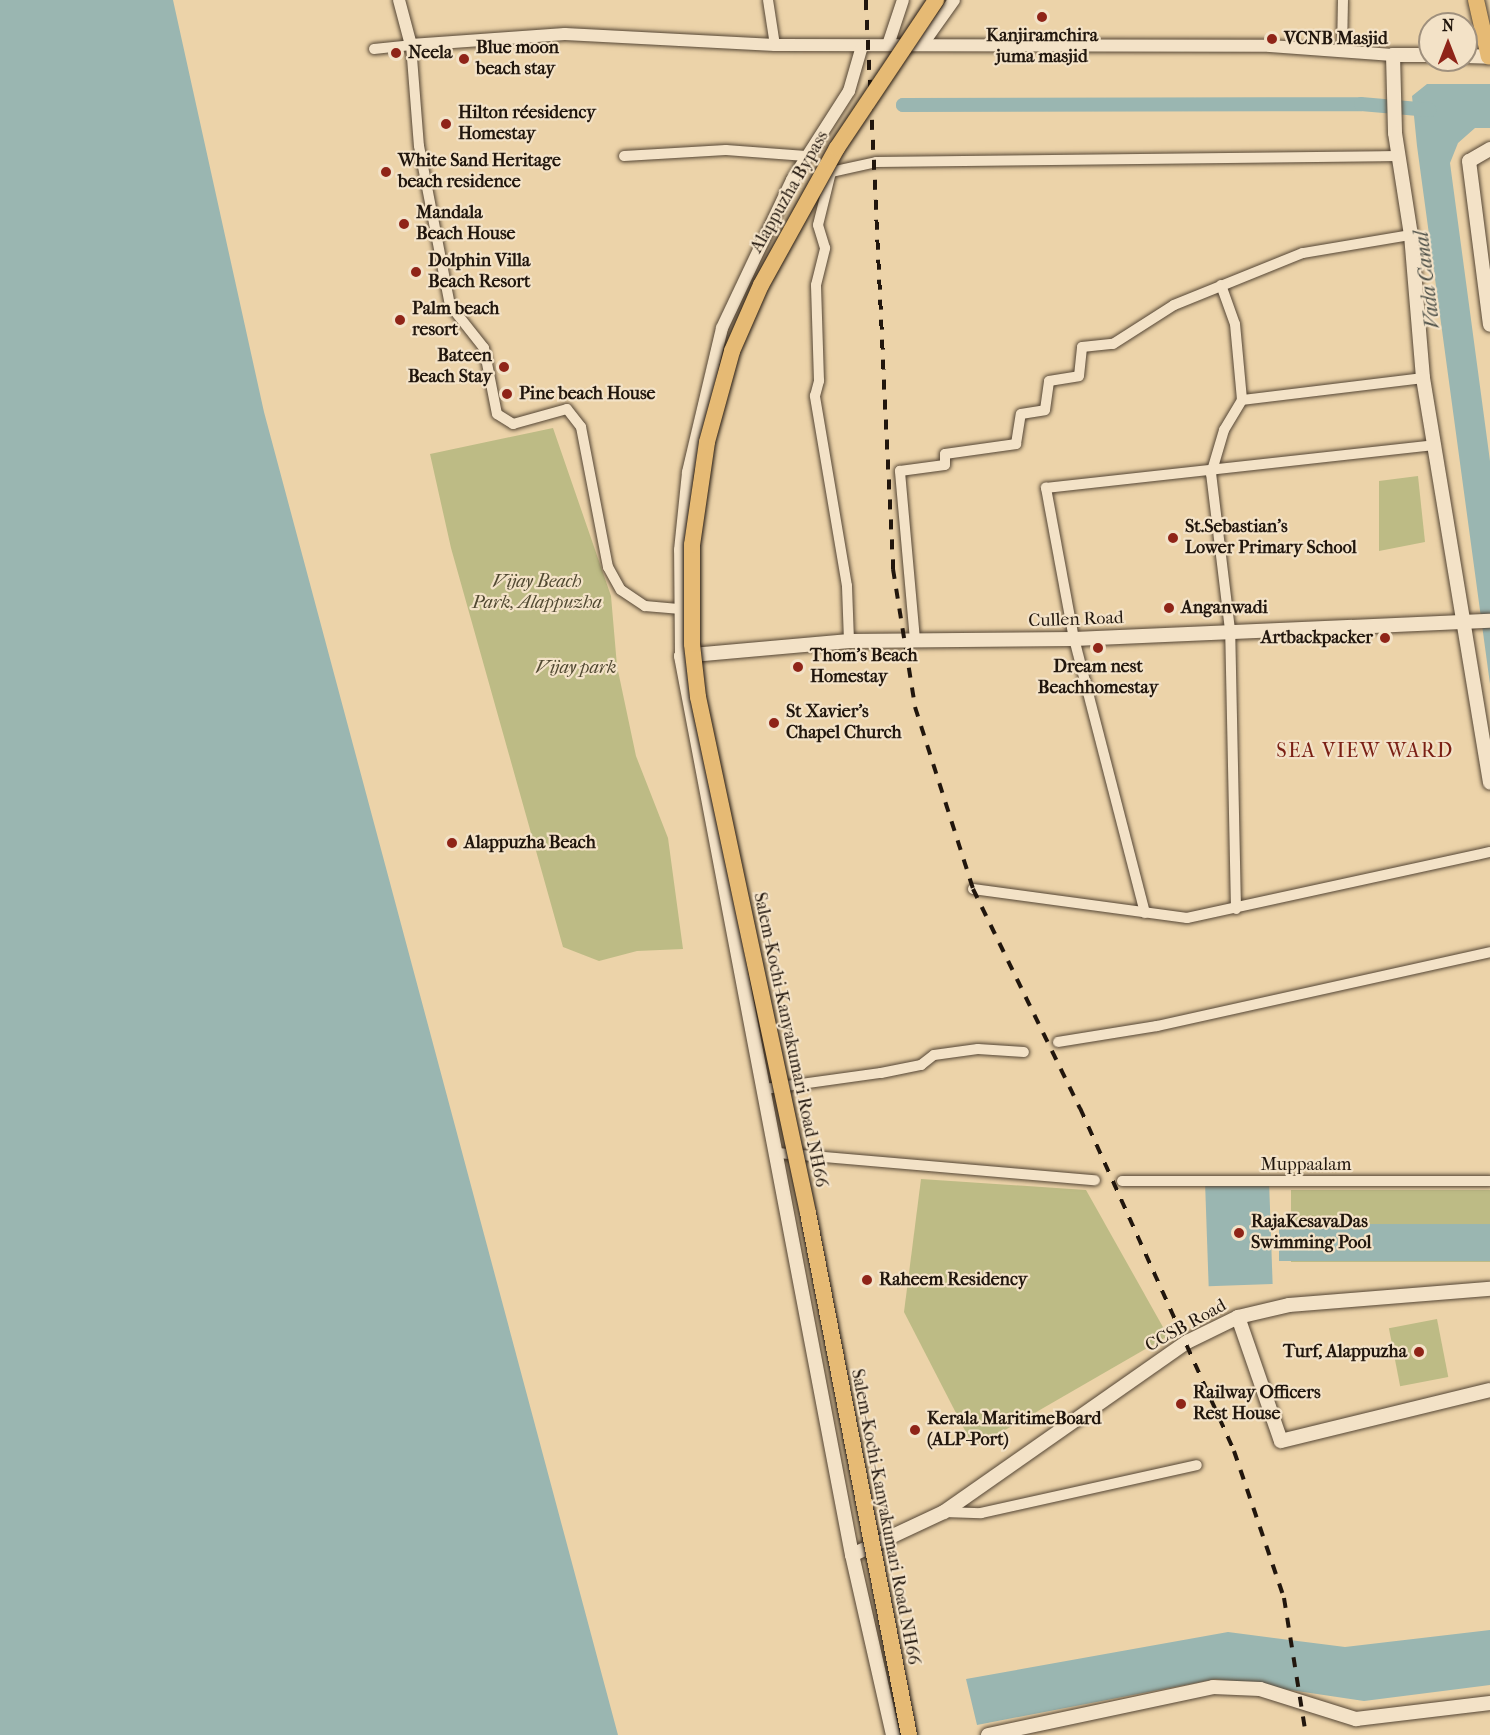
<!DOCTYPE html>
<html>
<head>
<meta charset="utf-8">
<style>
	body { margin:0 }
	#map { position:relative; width:1490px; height:1735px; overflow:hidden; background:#ecd3a9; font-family:"IM FELL French Canon",serif }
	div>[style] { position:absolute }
	.green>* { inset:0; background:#bdbb85; transform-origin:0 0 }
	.water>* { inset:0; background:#9ab6b1; transform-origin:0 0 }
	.canal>* { height:14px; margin:-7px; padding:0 7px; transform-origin:7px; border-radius:7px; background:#9ab6b1 }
	.roads { filter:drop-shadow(0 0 2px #544534) drop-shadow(0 0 2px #544534) }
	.minor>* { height:10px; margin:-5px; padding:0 5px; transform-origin:5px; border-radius:5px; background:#f3e2c7 }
	.tertiary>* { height:12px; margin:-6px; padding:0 6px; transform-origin:6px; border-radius:6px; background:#f3e2c7 }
	.secondary>* { height:14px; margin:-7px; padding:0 7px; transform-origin:7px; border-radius:7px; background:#f3e2c7 }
	.primary>* { height:16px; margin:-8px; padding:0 8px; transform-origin:8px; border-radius:8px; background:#e6ba74 }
	.rail>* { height:4px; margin-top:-2px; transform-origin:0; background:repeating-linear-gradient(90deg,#21160d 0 10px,transparent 0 20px) }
	.bridges { filter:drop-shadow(0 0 2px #21160d) drop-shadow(0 0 2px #21160d) }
	.trunk-bridge>* { height:16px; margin:-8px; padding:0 8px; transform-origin:8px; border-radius:8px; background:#e6ba74 }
	.dots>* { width:16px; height:16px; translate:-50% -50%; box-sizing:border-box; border:3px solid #f3e2c7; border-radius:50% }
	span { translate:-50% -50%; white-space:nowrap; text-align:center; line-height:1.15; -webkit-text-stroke:4.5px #f3e2c7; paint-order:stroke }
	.poi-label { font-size:18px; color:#21160d; font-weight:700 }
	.left { translate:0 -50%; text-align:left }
	.right { translate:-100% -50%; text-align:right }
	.street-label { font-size:18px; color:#21160d }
	.park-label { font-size:18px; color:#504831; font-style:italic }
	.water-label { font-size:20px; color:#4b4e46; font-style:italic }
	.neighbourhood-label { font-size:20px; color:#7a1f14; letter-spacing:1.5px }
	.north { position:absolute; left:1418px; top:12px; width:60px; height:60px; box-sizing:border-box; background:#f3e2c7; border:2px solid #9f907d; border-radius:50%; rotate:0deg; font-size:16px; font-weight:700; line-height:24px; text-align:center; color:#21160d }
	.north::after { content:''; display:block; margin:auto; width:21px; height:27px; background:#8f2418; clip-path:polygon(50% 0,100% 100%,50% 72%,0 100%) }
</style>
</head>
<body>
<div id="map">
	<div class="green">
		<div style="clip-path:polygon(553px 428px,611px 596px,617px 666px,636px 756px,668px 838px,683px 949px,637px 951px,599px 961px,563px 947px,451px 548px,430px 454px)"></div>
		<div style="clip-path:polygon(1418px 476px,1425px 542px,1379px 551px,1379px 481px)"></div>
		<div style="clip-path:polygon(921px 1179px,1086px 1190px,1168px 1336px,974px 1448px,904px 1312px)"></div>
		<div style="left:1490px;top:1190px;width:72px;height:199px;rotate:90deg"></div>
		<div style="left:1437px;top:1319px;width:59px;height:49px;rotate:79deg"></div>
	</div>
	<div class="water">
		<div style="clip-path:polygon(0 0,173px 0,264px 412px,618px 1735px,0 1735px)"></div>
		<div style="clip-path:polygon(1427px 84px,1490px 84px,1490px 128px,1475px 128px,1458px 143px,1450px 163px,1490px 461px,1490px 684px,1417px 146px,1412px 96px)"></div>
		<div style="left:1269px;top:1180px;width:104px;height:64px;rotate:88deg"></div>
		<div style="left:1490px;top:1224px;width:37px;height:211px;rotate:90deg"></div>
		<div style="clip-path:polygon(1490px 1630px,1490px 1685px,1364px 1701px,1216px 1679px,977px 1725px,966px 1679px,1228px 1632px,1345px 1647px)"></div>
	</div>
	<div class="canal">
		<div style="left:911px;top:105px;width:8px;rotate:180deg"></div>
		<div style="left:903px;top:105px;width:458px;rotate:-0.1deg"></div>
		<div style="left:1361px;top:104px;width:69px;rotate:5deg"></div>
	</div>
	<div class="roads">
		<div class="minor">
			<div style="left:768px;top:0;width:46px;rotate:81.2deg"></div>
			<div style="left:374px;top:49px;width:37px;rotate:-6deg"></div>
			<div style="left:411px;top:45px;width:101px;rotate:85.5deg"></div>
			<div style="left:419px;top:146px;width:162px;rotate:79deg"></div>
			<div style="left:450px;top:305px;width:55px;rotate:51.7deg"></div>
			<div style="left:484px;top:348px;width:67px;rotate:78.9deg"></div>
			<div style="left:497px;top:414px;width:19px;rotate:32deg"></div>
			<div style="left:513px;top:424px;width:56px;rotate:-15.5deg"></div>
			<div style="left:567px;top:409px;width:23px;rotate:52deg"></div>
			<div style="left:581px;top:427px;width:143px;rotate:79.1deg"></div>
			<div style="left:608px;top:567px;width:26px;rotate:61deg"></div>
			<div style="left:621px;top:590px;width:29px;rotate:34deg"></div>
			<div style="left:645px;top:606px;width:36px;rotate:5deg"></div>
			<div style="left:1342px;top:51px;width:51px;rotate:-88.9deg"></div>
			<div style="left:624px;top:156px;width:102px;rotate:-3.4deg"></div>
			<div style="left:726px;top:150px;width:80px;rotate:4.3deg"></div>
			<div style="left:1221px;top:285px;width:41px;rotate:70.3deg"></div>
			<div style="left:1235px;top:324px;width:76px;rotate:84.7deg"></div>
			<div style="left:915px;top:640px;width:170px;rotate:-95.1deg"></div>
			<div style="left:900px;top:471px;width:45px;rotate:-7.6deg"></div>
			<div style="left:945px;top:465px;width:11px;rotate:-90deg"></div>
			<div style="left:945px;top:454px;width:72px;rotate:-8deg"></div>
			<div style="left:1016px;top:444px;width:30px;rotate:-81deg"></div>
			<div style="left:1021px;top:414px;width:24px;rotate:-9deg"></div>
			<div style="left:1045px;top:410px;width:29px;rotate:-82deg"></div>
			<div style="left:1049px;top:381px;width:30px;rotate:-9deg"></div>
			<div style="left:1079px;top:376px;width:29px;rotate:-84deg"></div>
			<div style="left:1082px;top:347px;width:31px;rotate:-6deg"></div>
			<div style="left:1113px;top:344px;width:72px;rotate:-32.6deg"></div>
			<div style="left:1174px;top:305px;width:139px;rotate:-22deg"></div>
			<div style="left:1303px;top:253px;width:109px;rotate:-9.5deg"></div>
			<div style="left:849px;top:641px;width:55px;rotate:-92.1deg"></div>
			<div style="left:847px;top:586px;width:193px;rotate:-99.6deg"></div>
			<div style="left:815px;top:396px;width:16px;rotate:-75deg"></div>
			<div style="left:819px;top:381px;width:96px;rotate:-91.8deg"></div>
			<div style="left:816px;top:285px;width:38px;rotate:-76deg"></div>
			<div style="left:825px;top:248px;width:24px;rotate:-107deg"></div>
			<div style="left:818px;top:225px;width:55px;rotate:-76.2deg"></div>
			<div style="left:831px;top:172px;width:46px;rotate:-12.5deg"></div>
			<div style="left:876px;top:162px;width:521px;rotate:-0.66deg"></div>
			<div style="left:973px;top:889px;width:216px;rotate:7.7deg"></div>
			<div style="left:1187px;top:918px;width:310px;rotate:-12.3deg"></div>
			<div style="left:1236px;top:909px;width:279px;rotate:-91.2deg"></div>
			<div style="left:1230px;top:630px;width:157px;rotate:-96.9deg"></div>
			<div style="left:1211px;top:474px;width:46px;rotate:-73.5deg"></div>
			<div style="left:1224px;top:430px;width:35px;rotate:-59deg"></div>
			<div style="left:1242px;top:400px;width:182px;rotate:-6.9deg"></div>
			<div style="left:1145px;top:913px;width:283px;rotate:-104.5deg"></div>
			<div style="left:1074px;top:639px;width:154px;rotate:-100.5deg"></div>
			<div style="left:1046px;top:488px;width:390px;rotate:-6.3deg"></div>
			<div style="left:1058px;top:1042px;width:100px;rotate:-9.2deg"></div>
			<div style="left:1157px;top:1026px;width:341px;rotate:-12.5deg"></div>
			<div style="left:765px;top:1089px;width:117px;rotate:-7.9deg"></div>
			<div style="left:881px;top:1073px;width:41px;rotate:-11.3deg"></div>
			<div style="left:921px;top:1065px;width:16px;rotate:-38deg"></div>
			<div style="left:934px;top:1055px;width:44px;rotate:-7.8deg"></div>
			<div style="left:978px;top:1049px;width:46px;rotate:3.7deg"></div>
			<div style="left:777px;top:1153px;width:319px;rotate:4.9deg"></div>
			<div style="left:1122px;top:1181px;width:368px"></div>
			<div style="left:944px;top:1512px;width:37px;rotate:2deg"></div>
			<div style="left:981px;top:1513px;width:221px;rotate:-12.5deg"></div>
		</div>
		<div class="tertiary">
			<div style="left:399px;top:0;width:47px;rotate:75.1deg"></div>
			<div style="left:411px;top:45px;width:154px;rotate:-4.1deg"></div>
			<div style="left:565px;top:34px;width:210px;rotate:3deg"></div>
			<div style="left:775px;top:45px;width:495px;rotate:0.1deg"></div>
			<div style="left:1270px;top:46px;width:123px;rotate:4.2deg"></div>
			<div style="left:888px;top:45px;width:47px;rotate:-71.6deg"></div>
			<div style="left:922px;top:45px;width:55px;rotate:-54.6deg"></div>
			<div style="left:681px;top:656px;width:106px;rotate:-90.5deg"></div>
			<div style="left:680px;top:550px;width:78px;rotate:-84.1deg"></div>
			<div style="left:688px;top:472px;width:148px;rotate:-76.7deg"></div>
			<div style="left:722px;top:328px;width:164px;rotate:-64.7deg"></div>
			<div style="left:792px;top:180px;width:106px;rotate:-57.4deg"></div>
			<div style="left:849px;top:91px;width:47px;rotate:-73.9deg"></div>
		</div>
		<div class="secondary">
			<div style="left:1430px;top:55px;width:37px;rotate:180deg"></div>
			<div style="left:1393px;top:55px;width:78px;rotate:88.5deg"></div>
			<div style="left:1395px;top:133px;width:103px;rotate:81.1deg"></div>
			<div style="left:1411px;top:235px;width:144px;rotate:85.2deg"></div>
			<div style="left:1423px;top:378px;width:410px;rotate:80.6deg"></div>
			<div style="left:1466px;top:56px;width:24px;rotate:2deg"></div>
			<div style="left:1490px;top:149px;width:24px;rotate:150deg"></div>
			<div style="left:1469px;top:161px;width:165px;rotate:82.7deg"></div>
			<div style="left:1238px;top:1317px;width:131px;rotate:70.9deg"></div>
			<div style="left:1281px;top:1441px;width:215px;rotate:-13.7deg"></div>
			<div style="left:852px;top:1555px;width:102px;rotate:-25.1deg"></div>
			<div style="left:944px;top:1512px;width:297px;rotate:-35deg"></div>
			<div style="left:1187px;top:1342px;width:57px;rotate:-26.1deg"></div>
			<div style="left:1238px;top:1317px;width:52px;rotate:-13.2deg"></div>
			<div style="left:1289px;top:1305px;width:202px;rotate:-4.6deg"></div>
			<div style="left:893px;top:1735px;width:185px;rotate:-102.8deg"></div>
			<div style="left:852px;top:1555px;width:915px;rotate:-100.77deg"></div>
			<div style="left:681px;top:656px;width:169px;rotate:-5.1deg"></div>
			<div style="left:849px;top:641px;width:225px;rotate:-0.5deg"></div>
			<div style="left:1074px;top:639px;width:416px;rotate:-2.5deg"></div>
			<div style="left:988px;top:1735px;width:230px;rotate:-12deg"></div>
			<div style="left:1213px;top:1687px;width:47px;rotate:2.4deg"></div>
			<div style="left:1260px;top:1689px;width:101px;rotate:17.4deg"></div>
			<div style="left:1356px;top:1719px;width:135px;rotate:-6.8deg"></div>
		</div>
		<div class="primary">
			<div style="left:1476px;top:0;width:58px;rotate:77.2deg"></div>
		</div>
	</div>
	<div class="rail">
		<div style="left:866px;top:0;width:570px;rotate:87.28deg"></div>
		<div style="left:893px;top:569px;width:140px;rotate:80.9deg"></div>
		<div style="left:915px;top:707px;width:191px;rotate:72.3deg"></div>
		<div style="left:973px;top:889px;width:244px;rotate:64deg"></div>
		<div style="left:1080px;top:1108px;width:376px;rotate:65.8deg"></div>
		<div style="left:1234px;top:1451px;width:155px;rotate:71.2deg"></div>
		<div style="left:1284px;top:1598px;width:139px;rotate:80.9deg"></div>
	</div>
	<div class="bridges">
		<div class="trunk-bridge">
			<div style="left:909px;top:1735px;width:532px;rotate:-100.95deg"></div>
			<div style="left:808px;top:1213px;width:528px;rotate:-102.03deg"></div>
			<div style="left:698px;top:697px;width:53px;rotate:-96.5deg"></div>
			<div style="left:692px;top:644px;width:99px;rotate:-90deg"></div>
			<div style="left:692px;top:545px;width:104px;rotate:-81.7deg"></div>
			<div style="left:707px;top:442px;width:94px;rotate:-74.6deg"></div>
			<div style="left:732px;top:351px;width:72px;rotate:-66.3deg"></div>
			<div style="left:761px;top:285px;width:157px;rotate:-61deg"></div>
			<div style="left:837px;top:148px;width:178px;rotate:-56.2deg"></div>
		</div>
	</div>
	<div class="dots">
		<div style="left:1042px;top:17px;background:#8f2418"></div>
		<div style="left:1272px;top:39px;background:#8f2418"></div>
		<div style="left:396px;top:53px;background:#8f2418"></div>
		<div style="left:464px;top:59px;background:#8f2418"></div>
		<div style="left:446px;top:124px;background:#8f2418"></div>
		<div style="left:386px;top:172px;background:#8f2418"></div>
		<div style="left:404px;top:224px;background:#8f2418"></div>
		<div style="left:416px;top:272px;background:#8f2418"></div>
		<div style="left:400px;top:320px;background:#8f2418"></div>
		<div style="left:504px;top:367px;background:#8f2418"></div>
		<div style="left:507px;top:394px;background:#8f2418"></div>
		<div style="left:1173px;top:538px;background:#8f2418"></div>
		<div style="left:1169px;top:608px;background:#8f2418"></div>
		<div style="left:1385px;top:638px;background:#8f2418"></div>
		<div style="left:1098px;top:648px;background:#8f2418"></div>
		<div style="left:798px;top:667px;background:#8f2418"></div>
		<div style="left:774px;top:723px;background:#8f2418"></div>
		<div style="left:452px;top:843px;background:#8f2418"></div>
		<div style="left:1239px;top:1233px;background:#8f2418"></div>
		<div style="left:867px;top:1280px;background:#8f2418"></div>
		<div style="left:1419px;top:1352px;background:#8f2418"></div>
		<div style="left:1181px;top:1404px;background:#8f2418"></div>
		<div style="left:915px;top:1430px;background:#8f2418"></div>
	</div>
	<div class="poi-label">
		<span style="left:1042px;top:47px">Kanjiramchira<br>juma masjid</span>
		<span class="left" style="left:1284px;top:39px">VCNB Masjid</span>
		<span class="left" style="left:476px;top:59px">Blue moon<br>beach stay</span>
		<span class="left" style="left:408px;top:53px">Neela</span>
		<span class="left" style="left:458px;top:124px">Hilton réesidency<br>Homestay</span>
		<span class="left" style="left:398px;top:172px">White Sand Heritage<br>beach residence</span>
		<span class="left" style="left:416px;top:224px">Mandala<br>Beach House</span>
		<span class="left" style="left:428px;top:272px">Dolphin Villa<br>Beach Resort</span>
		<span class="left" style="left:412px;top:320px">Palm beach<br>resort</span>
		<span class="right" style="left:492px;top:367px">Bateen<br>Beach Stay</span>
		<span class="left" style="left:519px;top:394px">Pine beach House</span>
		<span class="left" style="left:1185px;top:538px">St.Sebastian's<br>Lower Primary School</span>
		<span class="left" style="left:1181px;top:608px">Anganwadi</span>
		<span class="right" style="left:1373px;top:638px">Artbackpacker</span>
		<span class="left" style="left:810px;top:667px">Thom's Beach<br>Homestay</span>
		<span style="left:1098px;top:678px">Dream nest<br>Beachhomestay</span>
		<span class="left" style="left:786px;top:723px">St Xavier's<br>Chapel Church</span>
		<span class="left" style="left:464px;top:843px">Alappuzha Beach</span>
		<span class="left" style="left:1251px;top:1233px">RajaKesavaDas<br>Swimming Pool</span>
		<span class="left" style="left:879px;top:1280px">Raheem Residency</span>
		<span class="right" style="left:1407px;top:1352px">Turf, Alappuzha</span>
		<span class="left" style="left:1193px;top:1404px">Railway Officers<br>Rest House</span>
		<span class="left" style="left:927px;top:1430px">Kerala MaritimeBoard<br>(ALP-Port)</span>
	</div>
	<div class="street-label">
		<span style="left:790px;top:192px;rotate:-60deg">Alappuzha Bypass</span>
		<span style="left:1076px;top:620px;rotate:-2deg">Cullen Road</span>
		<span style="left:790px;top:1040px;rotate:78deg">Salem-Kochi-Kanyakumari Road NH66</span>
		<span style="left:1306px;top:1165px">Muppaalam</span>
		<span style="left:1186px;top:1326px;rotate:-29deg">CCSB Road</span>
		<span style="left:885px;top:1517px;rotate:79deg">Salem-Kochi-Kanyakumari Road NH66</span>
	</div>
	<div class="park-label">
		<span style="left:537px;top:593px">Vijay Beach<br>Park, Alappuzha</span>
		<span style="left:576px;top:668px">Vijay park</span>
	</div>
	<div class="water-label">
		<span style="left:1427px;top:280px;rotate:-97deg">Vada Canal</span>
	</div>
	<div class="neighbourhood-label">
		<span style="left:1365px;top:750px">SEA VIEW WARD</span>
	</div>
	<div class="north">N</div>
</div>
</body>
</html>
